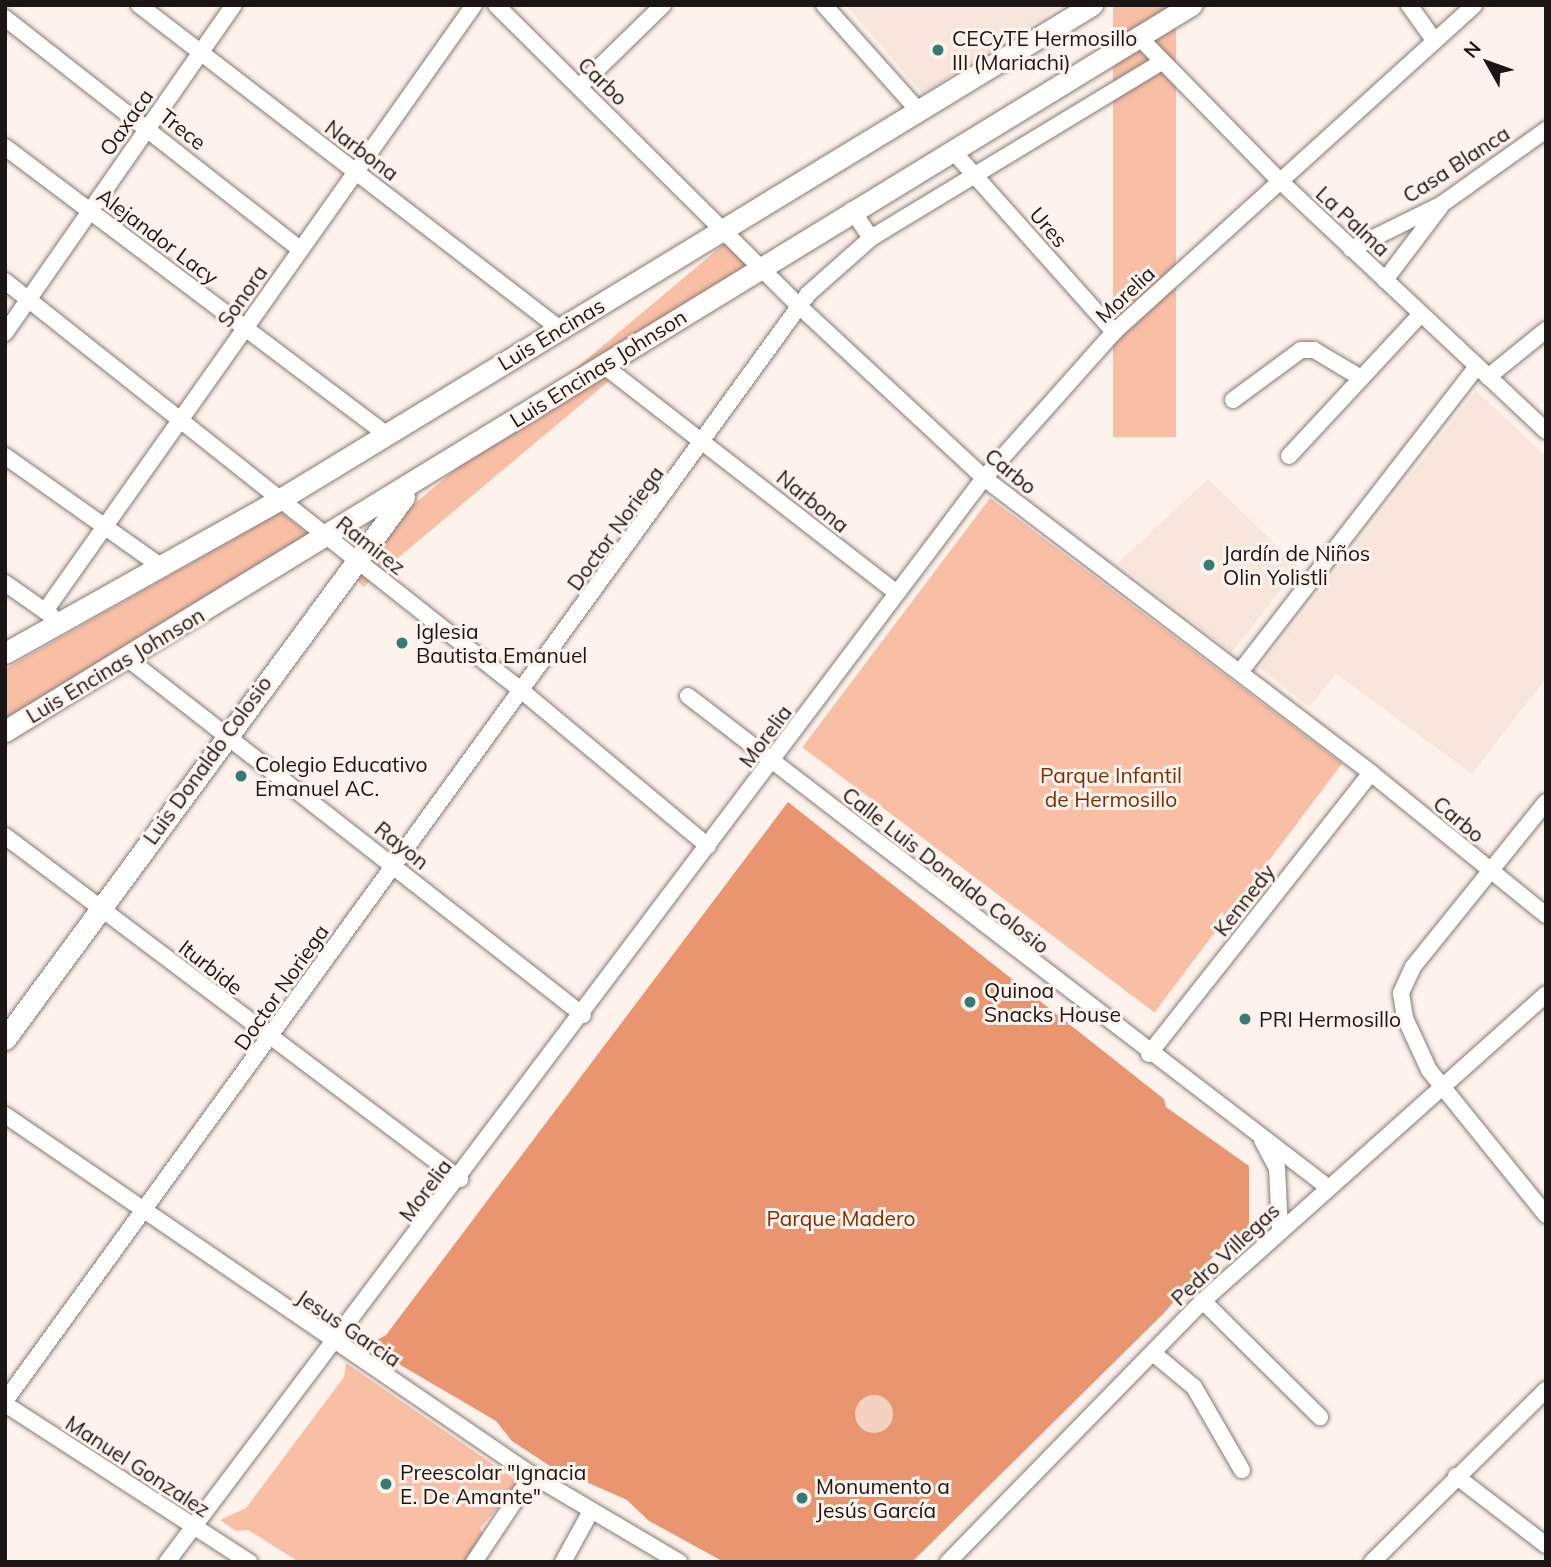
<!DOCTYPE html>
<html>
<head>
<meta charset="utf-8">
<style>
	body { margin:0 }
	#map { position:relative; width:1551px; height:1567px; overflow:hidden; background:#fef2ec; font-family:Mulish,sans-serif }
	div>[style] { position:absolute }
	.built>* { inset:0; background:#f8e5dc }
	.green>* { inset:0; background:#f9bfa5; transform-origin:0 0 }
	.forest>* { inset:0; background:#e99670 }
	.water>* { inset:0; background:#f4d1c1 }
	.round { border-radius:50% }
	.roads { filter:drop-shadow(0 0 2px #847a75) drop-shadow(0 0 2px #847a75) }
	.minor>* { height:16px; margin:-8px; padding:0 8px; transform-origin:8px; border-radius:8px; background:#fff }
	.major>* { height:21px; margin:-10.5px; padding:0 10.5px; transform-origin:10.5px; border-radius:10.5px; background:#fff }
	.dots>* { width:19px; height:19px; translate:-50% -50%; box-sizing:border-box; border:4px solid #fef2ec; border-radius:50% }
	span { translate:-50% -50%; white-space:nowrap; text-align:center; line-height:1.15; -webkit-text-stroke:6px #fef2ec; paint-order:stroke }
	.poi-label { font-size:21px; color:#1b1615 }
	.left { translate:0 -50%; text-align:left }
	.street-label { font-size:21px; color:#1b1615 }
	.park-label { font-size:21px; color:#7a3002 }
	.frame { position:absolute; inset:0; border:7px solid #1b1615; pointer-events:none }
	.north { position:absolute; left:1453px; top:28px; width:70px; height:70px; -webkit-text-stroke:5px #fef2ec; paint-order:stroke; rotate:310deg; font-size:19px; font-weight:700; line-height:28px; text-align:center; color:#1b1615 }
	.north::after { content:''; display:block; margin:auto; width:24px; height:32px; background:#1b1615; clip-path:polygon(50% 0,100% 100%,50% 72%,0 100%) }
</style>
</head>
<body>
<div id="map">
	<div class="built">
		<div style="clip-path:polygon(846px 5px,1062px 5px,923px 94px)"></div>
		<div style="clip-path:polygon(1476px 391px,1546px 456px,1546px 678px,1472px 774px,1336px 674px,1309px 707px,1260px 668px)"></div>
		<div style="clip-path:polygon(1208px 479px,1299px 567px,1232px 652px,1118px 563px)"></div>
	</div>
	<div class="green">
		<div style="left:1113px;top:5px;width:63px;height:432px"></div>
		<div style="left:730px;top:239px;width:31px;height:505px;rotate:50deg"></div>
		<div style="left:990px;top:498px;width:441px;height:312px;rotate:37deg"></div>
		<div style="clip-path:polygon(281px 512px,309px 535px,5px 720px,5px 669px)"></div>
		<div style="clip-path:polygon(346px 1363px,520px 1483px,480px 1528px,485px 1538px,468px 1562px,299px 1562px,248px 1530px,236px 1531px,220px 1520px,246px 1508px,344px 1377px)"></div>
	</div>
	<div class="forest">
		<div style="clip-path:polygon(788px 802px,1164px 1099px,1166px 1107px,1249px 1166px,1249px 1227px,1229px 1248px,1222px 1246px,1165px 1312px,912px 1562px,724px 1562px,649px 1521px,627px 1500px,550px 1466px,512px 1441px,496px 1421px,380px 1353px,374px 1342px,386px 1335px)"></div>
	</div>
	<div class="water">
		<div class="round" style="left:855px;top:1395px;width:38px;height:38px"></div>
	</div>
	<div class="roads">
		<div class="minor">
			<div style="left:139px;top:5px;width:531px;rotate:37.58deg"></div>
			<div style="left:496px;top:5px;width:427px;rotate:44.8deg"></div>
			<div style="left:799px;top:306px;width:253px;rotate:42.9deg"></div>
			<div style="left:984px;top:478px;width:487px;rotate:37.3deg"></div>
			<div style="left:1371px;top:773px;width:225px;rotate:39.1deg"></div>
			<div style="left:824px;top:5px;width:141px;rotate:48.2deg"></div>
			<div style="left:1409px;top:5px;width:43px;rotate:54.5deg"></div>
			<div style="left:5px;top:18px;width:375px;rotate:38.1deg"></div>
			<div style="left:1138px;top:36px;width:202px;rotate:45.6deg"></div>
			<div style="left:1279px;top:180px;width:366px;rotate:43.2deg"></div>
			<div style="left:579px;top:87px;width:117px;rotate:-44.3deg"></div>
			<div style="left:5px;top:147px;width:477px;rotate:37deg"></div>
			<div style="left:952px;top:150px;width:244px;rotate:48.3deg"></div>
			<div style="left:852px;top:210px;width:34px;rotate:56deg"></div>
			<div style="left:1351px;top:249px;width:102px;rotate:-26.3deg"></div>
			<div style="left:1442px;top:204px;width:128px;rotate:-35.4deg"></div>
			<div style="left:1385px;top:280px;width:93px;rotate:-52.9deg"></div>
			<div style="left:5px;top:281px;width:660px;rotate:38.42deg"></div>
			<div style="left:522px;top:691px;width:242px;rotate:39.8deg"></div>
			<div style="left:5px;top:333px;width:400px;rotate:-55.1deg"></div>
			<div style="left:603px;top:365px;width:372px;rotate:37.8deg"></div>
			<div style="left:1488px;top:377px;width:75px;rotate:-39deg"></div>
			<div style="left:1233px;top:400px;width:84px;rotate:-36.3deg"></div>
			<div style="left:1301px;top:350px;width:13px"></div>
			<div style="left:1314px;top:350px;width:55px;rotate:30.8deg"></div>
			<div style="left:5px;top:456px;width:194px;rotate:35.3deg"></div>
			<div style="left:1289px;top:456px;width:194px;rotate:-47.1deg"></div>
			<div style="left:5px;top:583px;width:57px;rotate:35.1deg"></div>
			<div style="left:45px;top:611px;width:742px;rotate:-54.7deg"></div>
			<div style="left:127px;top:658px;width:579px;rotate:38.06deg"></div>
			<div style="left:1240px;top:672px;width:386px;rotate:-52.2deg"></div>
			<div style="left:688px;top:696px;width:808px;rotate:37.51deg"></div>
			<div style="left:1546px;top:802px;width:212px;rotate:128.9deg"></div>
			<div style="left:1413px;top:967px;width:29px;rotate:115deg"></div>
			<div style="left:1401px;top:993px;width:25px;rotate:81deg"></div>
			<div style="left:1405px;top:1018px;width:57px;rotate:65.2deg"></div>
			<div style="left:1429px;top:1070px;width:186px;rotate:51.1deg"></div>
			<div style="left:5px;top:836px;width:570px;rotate:37.01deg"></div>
			<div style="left:1149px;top:1054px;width:358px;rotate:-51.7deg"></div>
			<div style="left:5px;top:1115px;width:638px;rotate:34.34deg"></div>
			<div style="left:532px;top:1475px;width:171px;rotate:30.6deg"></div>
			<div style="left:1262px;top:1140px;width:32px;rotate:62deg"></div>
			<div style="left:1277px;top:1168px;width:62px;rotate:87.2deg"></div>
			<div style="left:1203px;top:1301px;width:165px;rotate:44.8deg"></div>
			<div style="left:1153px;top:1353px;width:53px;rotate:39.7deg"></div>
			<div style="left:1194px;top:1387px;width:96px;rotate:60deg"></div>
			<div style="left:5px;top:1401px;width:1368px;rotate:-54.04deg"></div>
			<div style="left:808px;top:294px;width:84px;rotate:-41.6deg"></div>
			<div style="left:871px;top:238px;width:340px;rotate:-31.2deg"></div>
			<div style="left:5px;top:1404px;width:291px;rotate:32.9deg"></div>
			<div style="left:1456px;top:1476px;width:113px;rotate:37.5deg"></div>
			<div style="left:167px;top:1562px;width:1357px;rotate:-53deg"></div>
			<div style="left:984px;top:478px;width:195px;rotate:-48.3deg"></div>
			<div style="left:1114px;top:332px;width:486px;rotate:-42.2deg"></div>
			<div style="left:474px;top:1562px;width:105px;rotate:-56.3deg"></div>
			<div style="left:563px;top:1562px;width:58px;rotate:-61.2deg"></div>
			<div style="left:948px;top:1562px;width:365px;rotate:-45.7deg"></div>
			<div style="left:1203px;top:1301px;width:460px;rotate:-41.8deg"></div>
			<div style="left:1372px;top:1562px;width:245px;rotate:-44.7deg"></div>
		</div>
		<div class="major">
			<div style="left:5px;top:653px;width:314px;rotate:-29.2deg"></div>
			<div style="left:279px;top:500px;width:952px;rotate:-31.34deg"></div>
			<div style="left:5px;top:731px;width:1391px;rotate:-31.47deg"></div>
			<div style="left:5px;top:1039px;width:673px;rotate:-53.64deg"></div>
		</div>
	</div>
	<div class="dots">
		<div style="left:938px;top:50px;background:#367c74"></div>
		<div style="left:1209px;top:565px;background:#367c74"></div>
		<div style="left:402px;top:643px;background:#367c74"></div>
		<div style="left:241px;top:776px;background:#367c74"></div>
		<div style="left:970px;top:1002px;background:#367c74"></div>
		<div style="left:1245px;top:1019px;background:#367c74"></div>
		<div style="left:386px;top:1484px;background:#367c74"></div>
		<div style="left:802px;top:1498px;background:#367c74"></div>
	</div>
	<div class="poi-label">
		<span class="left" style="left:952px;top:50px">CECyTE Hermosillo<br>III (Mariachi)</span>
		<span class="left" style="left:1223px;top:565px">Jardín de Niños<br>Olin Yolistli</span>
		<span class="left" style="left:416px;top:643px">Iglesia<br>Bautista Emanuel</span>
		<span class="left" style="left:255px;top:776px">Colegio Educativo<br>Emanuel AC.</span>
		<span class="left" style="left:984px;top:1002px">Quinoa<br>Snacks House</span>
		<span class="left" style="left:1259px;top:1019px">PRI Hermosillo</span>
		<span class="left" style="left:400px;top:1484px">Preescolar "Ignacia<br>E. De Amante"</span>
		<span class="left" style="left:816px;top:1498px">Monumento a<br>Jesús García</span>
	</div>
	<div class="street-label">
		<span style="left:603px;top:81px;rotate:44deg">Carbo</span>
		<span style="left:126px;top:122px;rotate:-55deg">Oaxaca</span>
		<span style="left:183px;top:129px;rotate:38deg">Trece</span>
		<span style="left:362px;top:150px;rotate:37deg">Narbona</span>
		<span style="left:1456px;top:164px;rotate:-33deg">Casa Blanca</span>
		<span style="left:1353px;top:221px;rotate:43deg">La Palma</span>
		<span style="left:1049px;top:227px;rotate:49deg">Ures</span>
		<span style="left:158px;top:236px;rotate:37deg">Alejandor Lacy</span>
		<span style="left:1125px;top:294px;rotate:-43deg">Morelia</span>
		<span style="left:242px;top:296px;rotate:-55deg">Sonora</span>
		<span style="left:551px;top:334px;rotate:-31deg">Luis Encinas</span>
		<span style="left:598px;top:368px;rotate:-32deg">Luis Encinas Johnson</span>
		<span style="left:1011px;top:471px;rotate:39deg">Carbo</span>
		<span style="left:813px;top:501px;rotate:39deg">Narbona</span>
		<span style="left:615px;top:528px;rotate:-54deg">Doctor Noriega</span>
		<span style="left:371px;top:545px;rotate:38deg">Ramirez</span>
		<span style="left:115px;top:665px;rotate:-31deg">Luis Encinas Johnson</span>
		<span style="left:765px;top:736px;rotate:-53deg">Morelia</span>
		<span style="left:207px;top:760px;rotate:-54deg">Luis Donaldo Colosio</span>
		<span style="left:1459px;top:819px;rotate:40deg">Carbo</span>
		<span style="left:402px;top:845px;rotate:39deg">Rayon</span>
		<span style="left:946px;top:870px;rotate:38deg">Calle Luis Donaldo Colosio</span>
		<span style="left:1244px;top:900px;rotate:-52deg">Kennedy</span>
		<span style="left:211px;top:967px;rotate:38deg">Iturbide</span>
		<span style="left:281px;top:987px;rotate:-55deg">Doctor Noriega</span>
		<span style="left:425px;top:1190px;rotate:-53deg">Morelia</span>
		<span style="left:1225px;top:1254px;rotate:-43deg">Pedro Villegas</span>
		<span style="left:349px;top:1328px;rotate:34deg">Jesus Garcia</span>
		<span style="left:138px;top:1466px;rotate:33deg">Manuel Gonzalez</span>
	</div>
	<div class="park-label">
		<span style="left:1111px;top:787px">Parque Infantil<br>de Hermosillo</span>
		<span style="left:841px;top:1218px">Parque Madero</span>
	</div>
	<div class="frame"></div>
	<div class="north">N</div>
</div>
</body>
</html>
